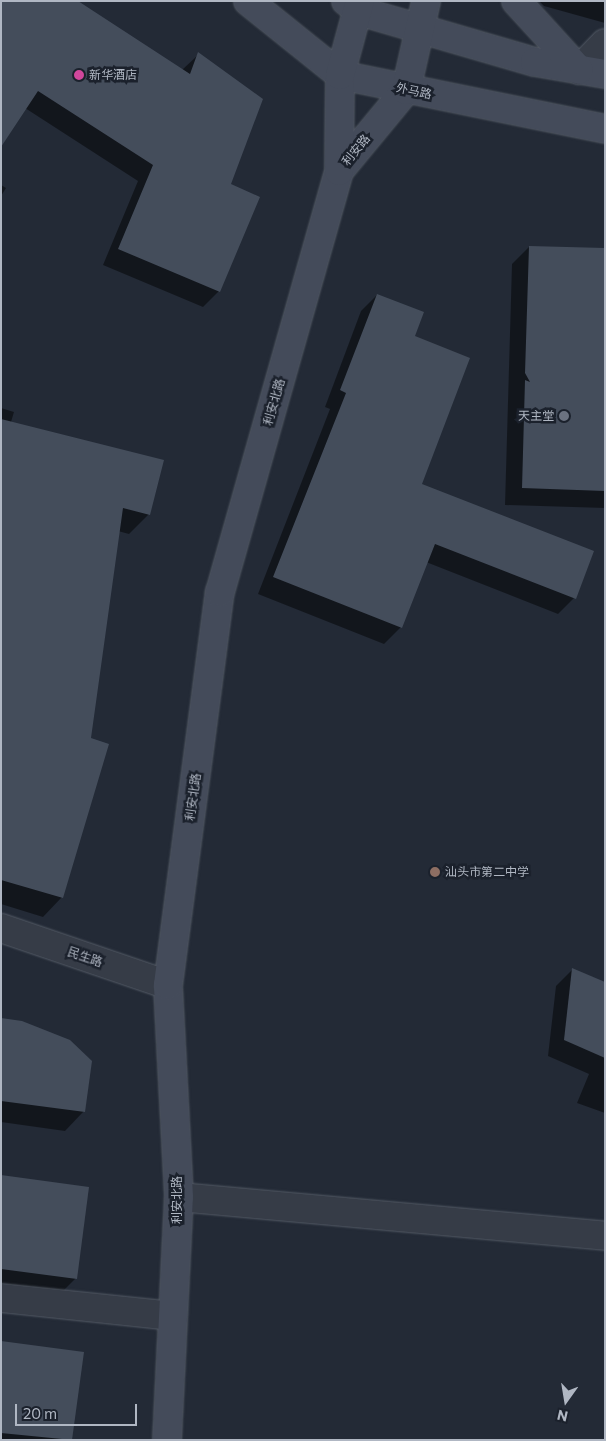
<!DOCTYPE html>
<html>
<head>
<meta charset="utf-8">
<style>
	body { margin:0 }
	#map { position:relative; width:606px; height:1441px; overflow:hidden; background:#232a36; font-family:Commissioner,"Noto Sans SC",sans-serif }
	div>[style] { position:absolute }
	.shadow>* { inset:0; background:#0007 }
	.building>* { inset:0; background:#444d5b }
	.roads { filter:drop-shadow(0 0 1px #535a65) drop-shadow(0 0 1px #535a65) }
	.street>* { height:28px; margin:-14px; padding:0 14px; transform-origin:14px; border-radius:14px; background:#363c47 }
	.secondary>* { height:28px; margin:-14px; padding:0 14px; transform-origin:14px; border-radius:14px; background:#444b5a }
	.dots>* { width:14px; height:14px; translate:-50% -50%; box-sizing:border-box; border:2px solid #1b212c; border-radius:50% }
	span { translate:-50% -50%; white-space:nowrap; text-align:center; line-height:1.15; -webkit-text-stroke:5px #1b212c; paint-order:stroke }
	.poi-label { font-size:12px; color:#b0b7c3 }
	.left { translate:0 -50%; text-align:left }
	.right { translate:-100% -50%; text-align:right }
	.street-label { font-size:12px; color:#b0b7c3 }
	.frame { position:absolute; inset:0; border:2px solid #b0b7c3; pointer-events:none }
	.north { position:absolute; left:541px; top:1376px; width:50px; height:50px; -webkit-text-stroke:4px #1b212c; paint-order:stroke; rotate:193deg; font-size:14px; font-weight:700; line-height:20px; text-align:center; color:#b0b7c3 }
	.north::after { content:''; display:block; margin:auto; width:18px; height:22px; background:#b0b7c3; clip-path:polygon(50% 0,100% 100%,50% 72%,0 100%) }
	.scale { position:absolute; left:15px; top:1404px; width:122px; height:22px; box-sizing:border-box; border:2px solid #b0b7c3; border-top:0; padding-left:6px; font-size:15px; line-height:18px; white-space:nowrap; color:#b0b7c3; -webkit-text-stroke:4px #1b212c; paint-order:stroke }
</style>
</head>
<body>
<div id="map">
	<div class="shadow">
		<div style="clip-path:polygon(1px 1px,182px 70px,199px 54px,229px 185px,219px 291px,203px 307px,103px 265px,138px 181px,25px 108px)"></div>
		<div style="clip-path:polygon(539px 1px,605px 1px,605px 23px,544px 6px)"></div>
		<div style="clip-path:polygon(1px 185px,6px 188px,1px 196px)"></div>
		<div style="clip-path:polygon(529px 247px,605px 249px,605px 508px,505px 505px,512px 264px)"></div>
		<div style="clip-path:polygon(377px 295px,413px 337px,421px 484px,574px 598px,558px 614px,426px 562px,401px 627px,384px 644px,258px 594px,330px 409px,325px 407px,361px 311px)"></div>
		<div style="clip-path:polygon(1px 408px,14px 412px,11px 422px,149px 514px,129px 534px,118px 531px,62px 897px,43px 917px,1px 904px)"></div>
		<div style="clip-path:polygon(572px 970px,605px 983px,605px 1113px,577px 1103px,589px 1074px,548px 1056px,556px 986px)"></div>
		<div style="clip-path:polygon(1px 1020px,84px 1111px,65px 1131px,1px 1122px)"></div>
		<div style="clip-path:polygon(1px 1177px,76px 1278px,57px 1297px,1px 1290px)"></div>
		<div style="clip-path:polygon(1px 1342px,71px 1440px,1px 1440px)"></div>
	</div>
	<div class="building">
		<div style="clip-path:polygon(1px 1px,78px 1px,190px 74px,198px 52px,263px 99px,231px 184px,260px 197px,220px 292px,118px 249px,153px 165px,38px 91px,1px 147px)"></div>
		<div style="clip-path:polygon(529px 246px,605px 248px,605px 491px,522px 488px,525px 380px,530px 382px,525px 373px)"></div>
		<div style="clip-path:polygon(377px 294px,424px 312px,415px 336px,470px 358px,422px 484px,594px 551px,576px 599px,435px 544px,402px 628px,273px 577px,346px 393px,340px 390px)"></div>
		<div style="clip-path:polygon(1px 419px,164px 460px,150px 515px,123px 508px,91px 738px,109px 744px,63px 898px,1px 880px)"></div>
		<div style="clip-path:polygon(572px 968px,605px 982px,605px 1058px,564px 1040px)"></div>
		<div style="clip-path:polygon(1px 1018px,22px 1021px,70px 1040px,92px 1061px,85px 1112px,1px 1101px)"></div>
		<div style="clip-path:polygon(1px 1175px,89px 1187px,77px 1279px,1px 1269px)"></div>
		<div style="clip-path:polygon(1px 1341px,84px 1352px,72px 1440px,1px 1433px)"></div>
	</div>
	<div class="roads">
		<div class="street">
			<div style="left:579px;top:70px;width:37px;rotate:-46deg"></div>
			<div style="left:1px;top:928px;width:176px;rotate:18.8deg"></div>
			<div style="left:179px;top:1197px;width:428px;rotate:5.2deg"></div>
			<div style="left:1px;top:1298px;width:173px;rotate:6deg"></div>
		</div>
		<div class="secondary">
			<div style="left:248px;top:1px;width:118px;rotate:38.8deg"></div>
			<div style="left:340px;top:75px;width:270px;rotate:11.5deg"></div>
			<div style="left:346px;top:1px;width:16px;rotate:38deg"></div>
			<div style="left:359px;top:11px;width:183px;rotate:16.2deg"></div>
			<div style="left:535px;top:62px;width:71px;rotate:9.7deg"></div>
			<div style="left:516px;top:1px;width:93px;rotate:47.6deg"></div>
			<div style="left:339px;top:171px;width:105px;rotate:-50.4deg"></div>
			<div style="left:406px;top:90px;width:91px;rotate:-77.3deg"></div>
			<div style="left:167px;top:1440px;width:243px;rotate:-87.2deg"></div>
			<div style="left:179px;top:1197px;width:212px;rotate:-93deg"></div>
			<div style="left:168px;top:985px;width:396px;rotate:-82.5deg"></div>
			<div style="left:220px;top:592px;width:437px;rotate:-74.2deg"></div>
			<div style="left:339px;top:171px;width:96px;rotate:-89.4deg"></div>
			<div style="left:340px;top:75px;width:77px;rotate:-74.9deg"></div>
		</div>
	</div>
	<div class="dots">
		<div style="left:79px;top:75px;background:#d1479c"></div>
		<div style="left:564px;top:416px;background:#6b7280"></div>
		<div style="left:435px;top:872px;background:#8d6e63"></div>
	</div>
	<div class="poi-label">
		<span class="left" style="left:89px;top:75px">新华酒店</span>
		<span class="right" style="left:554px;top:416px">天主堂</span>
		<span class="left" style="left:445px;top:872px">汕头市第二中学</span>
	</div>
	<div class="street-label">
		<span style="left:414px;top:91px;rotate:12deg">外马路</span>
		<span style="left:356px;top:150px;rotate:-51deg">利安路</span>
		<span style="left:274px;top:402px;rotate:-74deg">利安北路</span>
		<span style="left:193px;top:797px;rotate:-82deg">利安北路</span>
		<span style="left:85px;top:957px;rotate:19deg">民生路</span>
		<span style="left:177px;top:1200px;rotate:-90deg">利安北路</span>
	</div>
	<div class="frame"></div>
	<div class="north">N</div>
	<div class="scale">20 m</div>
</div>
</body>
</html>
